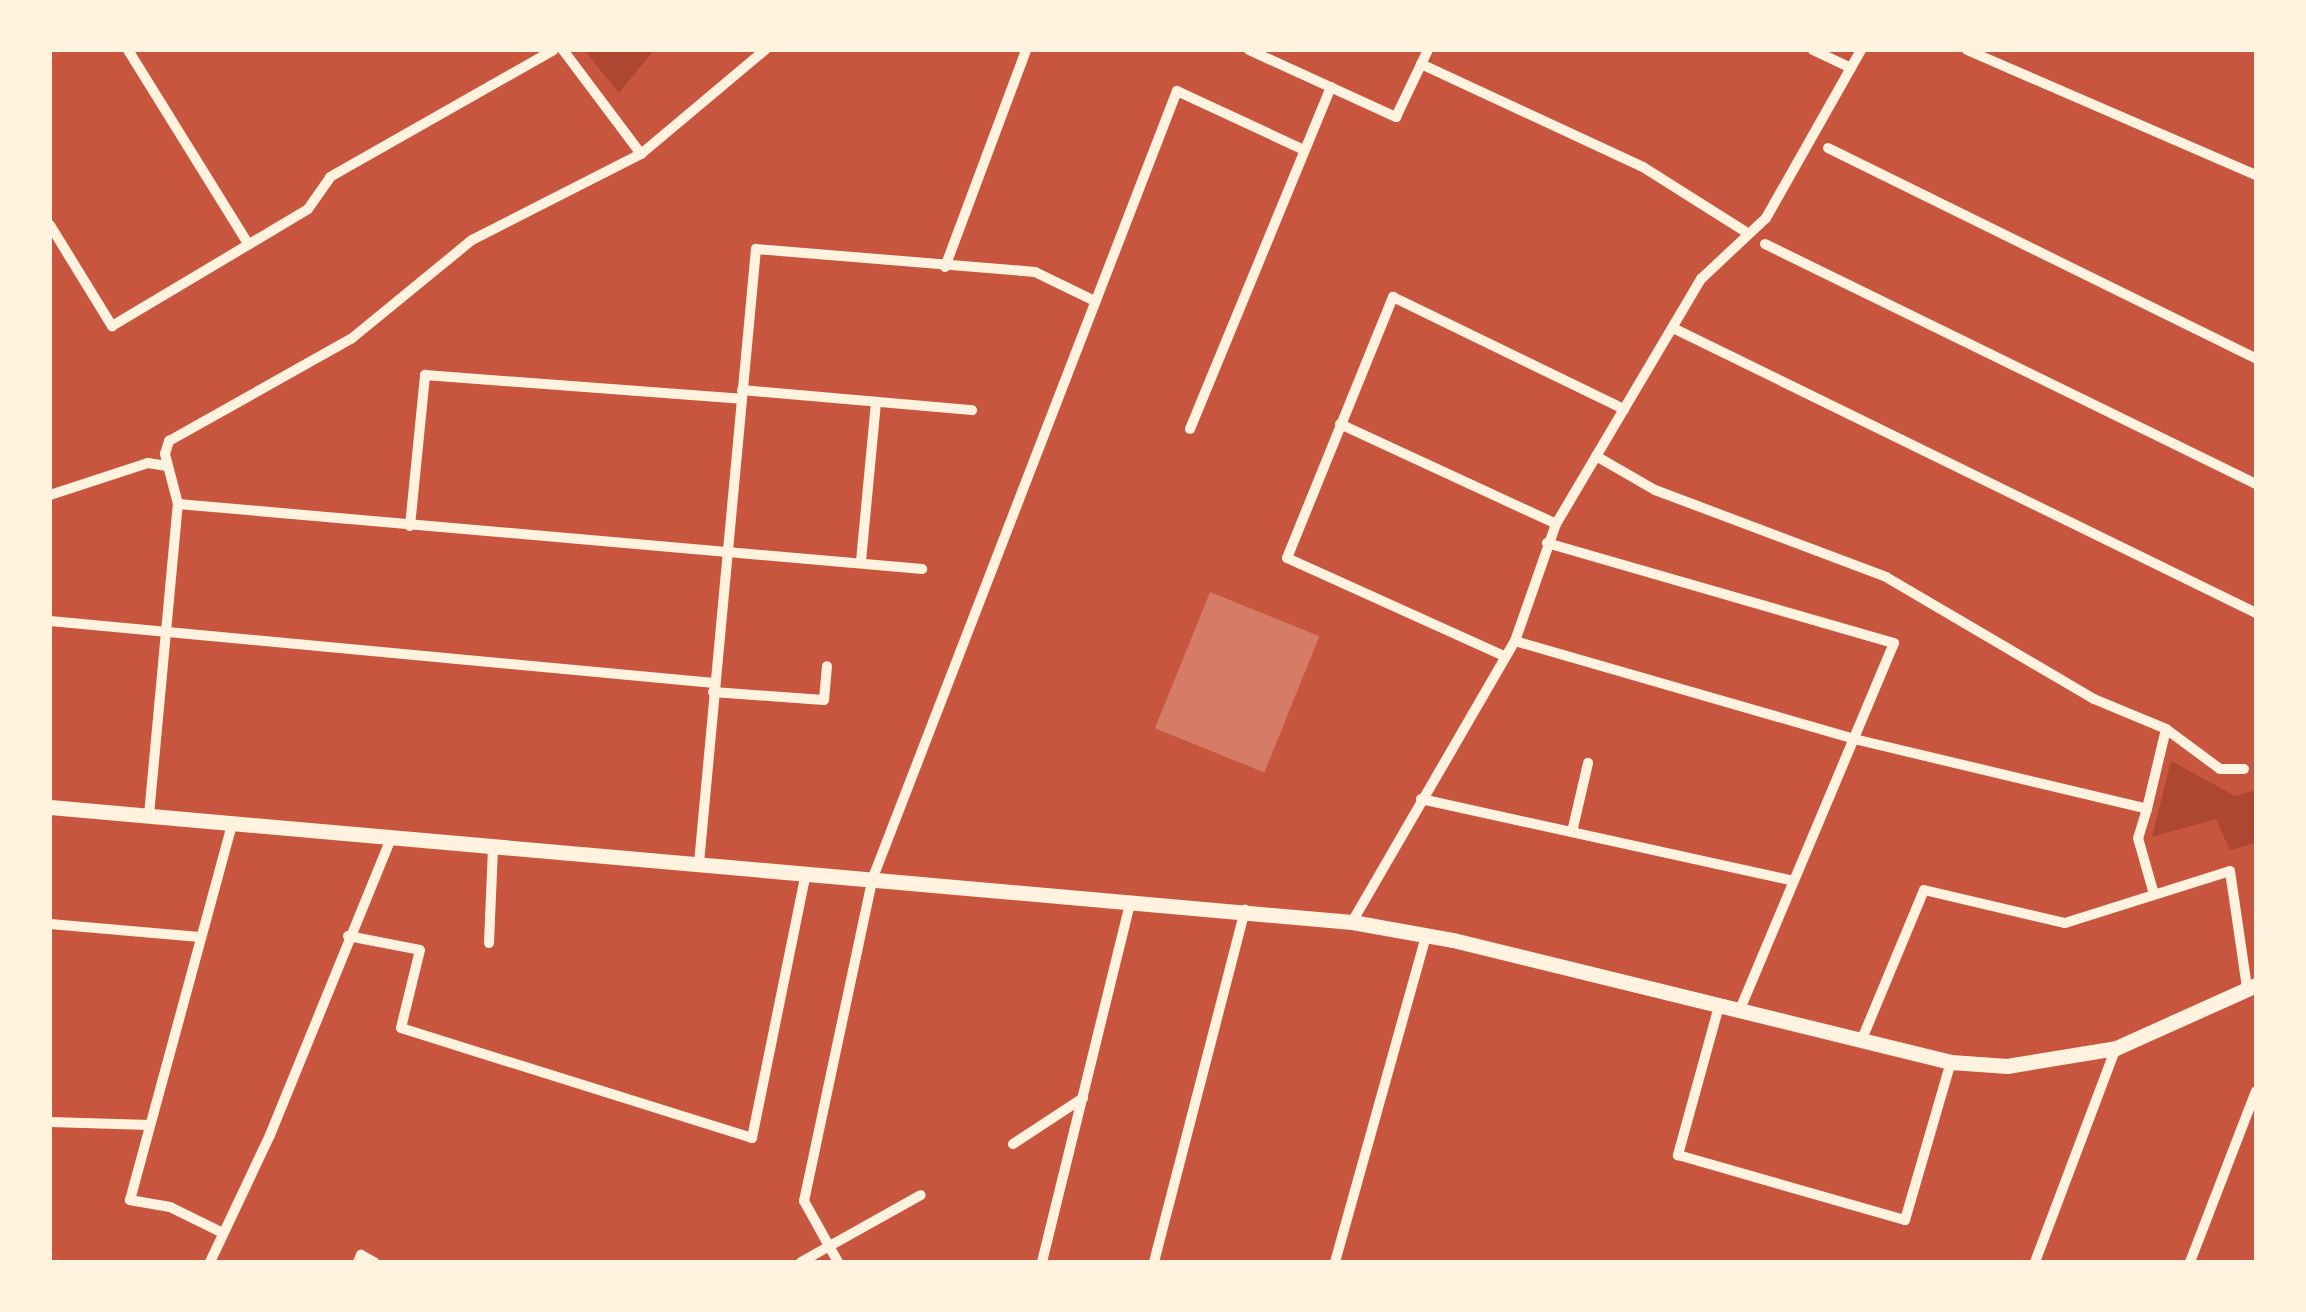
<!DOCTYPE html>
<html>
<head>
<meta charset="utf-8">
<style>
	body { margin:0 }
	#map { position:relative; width:2306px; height:1312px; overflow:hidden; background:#c8553d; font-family:Ubuntu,sans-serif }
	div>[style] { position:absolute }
	.green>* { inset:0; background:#ae4732 }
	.building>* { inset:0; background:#d67c66; transform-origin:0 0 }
	.minor>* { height:10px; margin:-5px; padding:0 5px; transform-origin:5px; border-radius:5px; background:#fff3e0 }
	.tertiary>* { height:15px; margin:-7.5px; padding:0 7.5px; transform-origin:7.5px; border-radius:7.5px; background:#fff3e0 }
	span { translate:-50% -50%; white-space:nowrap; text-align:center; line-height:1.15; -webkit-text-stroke:8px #fff3e0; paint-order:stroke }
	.frame { position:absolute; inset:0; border:52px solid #fff3e0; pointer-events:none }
</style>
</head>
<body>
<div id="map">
	<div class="green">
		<div style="clip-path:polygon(584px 50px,654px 50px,619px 93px)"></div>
		<div style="clip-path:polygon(2171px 761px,2235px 796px,2256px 790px,2256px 843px,2230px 850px,2216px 819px,2152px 837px)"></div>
	</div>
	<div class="building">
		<div style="left:1210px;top:592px;width:118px;height:147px;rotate:22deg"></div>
	</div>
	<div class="minor">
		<div style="left:128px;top:50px;width:229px;rotate:58.2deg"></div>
		<div style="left:563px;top:50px;width:130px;rotate:53.1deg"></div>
		<div style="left:1249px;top:50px;width:162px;rotate:24.5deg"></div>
		<div style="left:1396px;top:117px;width:74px;rotate:-64.5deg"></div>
		<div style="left:1813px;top:50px;width:42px;rotate:25.3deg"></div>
		<div style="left:1967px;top:50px;width:315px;rotate:23.4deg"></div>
		<div style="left:1421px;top:64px;width:245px;rotate:24.9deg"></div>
		<div style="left:1643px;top:167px;width:125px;rotate:32.3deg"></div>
		<div style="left:1828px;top:148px;width:477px;rotate:26.2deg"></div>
		<div style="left:50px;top:225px;width:119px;rotate:58.5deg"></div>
		<div style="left:112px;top:326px;width:228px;rotate:-30.8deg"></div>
		<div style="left:308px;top:209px;width:39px;rotate:-55deg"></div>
		<div style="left:330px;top:177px;width:257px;rotate:-29.6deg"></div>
		<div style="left:1765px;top:244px;width:547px;rotate:26.05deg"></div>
		<div style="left:945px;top:267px;width:232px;rotate:-69.5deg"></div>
		<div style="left:1673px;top:328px;width:649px;rotate:26.05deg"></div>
		<div style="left:742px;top:390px;width:231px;rotate:5deg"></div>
		<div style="left:1340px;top:424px;width:238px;rotate:24.8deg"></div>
		<div style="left:1190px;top:429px;width:370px;rotate:-67.6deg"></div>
		<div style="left:1596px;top:456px;width:68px;rotate:30deg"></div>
		<div style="left:1655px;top:490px;width:247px;rotate:20.6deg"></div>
		<div style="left:1886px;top:577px;width:241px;rotate:30.4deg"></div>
		<div style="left:2094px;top:699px;width:78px;rotate:22.6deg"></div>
		<div style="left:2166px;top:729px;width:82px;rotate:103.4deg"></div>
		<div style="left:50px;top:495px;width:103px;rotate:-18.1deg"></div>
		<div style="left:148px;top:463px;width:19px;rotate:9deg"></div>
		<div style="left:178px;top:504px;width:747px;rotate:4.99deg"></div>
		<div style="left:410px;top:526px;width:152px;rotate:-84.3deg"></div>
		<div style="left:425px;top:375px;width:317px;rotate:4.3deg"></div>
		<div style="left:1547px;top:543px;width:361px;rotate:16.1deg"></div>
		<div style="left:1894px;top:643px;width:397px;rotate:112.8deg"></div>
		<div style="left:861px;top:561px;width:160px;rotate:-84.6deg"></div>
		<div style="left:50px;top:621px;width:667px;rotate:5.33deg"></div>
		<div style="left:1515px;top:641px;width:349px;rotate:16.1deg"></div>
		<div style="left:1850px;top:738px;width:305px;rotate:13.4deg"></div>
		<div style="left:2147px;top:809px;width:30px;rotate:107deg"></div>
		<div style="left:2138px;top:838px;width:58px;rotate:74.1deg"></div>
		<div style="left:1504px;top:656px;width:238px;rotate:-155.7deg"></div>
		<div style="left:1287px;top:558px;width:282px;rotate:-67.9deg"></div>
		<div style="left:1393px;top:297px;width:257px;rotate:25.9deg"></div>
		<div style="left:713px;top:692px;width:111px;rotate:4.1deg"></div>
		<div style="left:824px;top:700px;width:34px;rotate:-85deg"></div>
		<div style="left:2166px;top:729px;width:67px;rotate:36.5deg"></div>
		<div style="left:2220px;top:769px;width:24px"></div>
		<div style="left:1421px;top:799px;width:378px;rotate:12.4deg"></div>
		<div style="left:149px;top:815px;width:312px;rotate:-84.7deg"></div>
		<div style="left:178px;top:504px;width:52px;rotate:-104.6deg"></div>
		<div style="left:165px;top:454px;width:14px;rotate:-73deg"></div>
		<div style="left:169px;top:441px;width:209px;rotate:-29.3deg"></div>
		<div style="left:351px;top:339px;width:156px;rotate:-39.3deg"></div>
		<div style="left:472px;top:240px;width:190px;rotate:-27deg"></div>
		<div style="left:641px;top:154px;width:162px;rotate:-40deg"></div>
		<div style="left:1572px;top:832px;width:71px;rotate:-76.9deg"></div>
		<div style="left:699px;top:863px;width:617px;rotate:-84.7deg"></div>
		<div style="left:756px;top:249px;width:280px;rotate:4.7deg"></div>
		<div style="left:1035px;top:272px;width:67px;rotate:25.8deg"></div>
		<div style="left:1352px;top:922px;width:325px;rotate:-59.9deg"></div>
		<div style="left:1515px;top:641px;width:124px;rotate:-70.7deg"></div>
		<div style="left:1556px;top:524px;width:285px;rotate:-59.4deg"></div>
		<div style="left:1701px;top:279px;width:89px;rotate:-43.2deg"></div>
		<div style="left:1766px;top:218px;width:193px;rotate:-60.5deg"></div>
		<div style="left:50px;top:924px;width:150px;rotate:5deg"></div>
		<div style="left:348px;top:936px;width:73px;rotate:11deg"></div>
		<div style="left:420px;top:950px;width:80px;rotate:103.7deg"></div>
		<div style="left:401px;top:1028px;width:368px;rotate:17.4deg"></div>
		<div style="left:752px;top:1138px;width:270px;rotate:-78.5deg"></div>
		<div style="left:489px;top:943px;width:97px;rotate:-87.6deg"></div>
		<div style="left:1719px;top:1006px;width:155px;rotate:105.4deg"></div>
		<div style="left:1678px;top:1155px;width:236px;rotate:16deg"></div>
		<div style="left:1905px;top:1220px;width:165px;rotate:-73.8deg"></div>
		<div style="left:1862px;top:1039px;width:161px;rotate:-67.4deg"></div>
		<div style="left:1924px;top:890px;width:145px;rotate:13.2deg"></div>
		<div style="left:2065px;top:923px;width:173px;rotate:-17.5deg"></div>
		<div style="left:2230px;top:871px;width:118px;rotate:81.7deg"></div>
		<div style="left:50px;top:1122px;width:100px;rotate:1.7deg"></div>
		<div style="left:1013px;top:1144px;width:84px;rotate:-33.3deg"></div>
		<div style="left:223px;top:1233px;width:59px;rotate:-153.9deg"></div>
		<div style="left:170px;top:1207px;width:41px;rotate:-170.1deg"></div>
		<div style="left:130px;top:1200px;width:392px;rotate:-74.8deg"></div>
		<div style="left:210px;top:1262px;width:140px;rotate:-64.7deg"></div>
		<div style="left:270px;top:1135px;width:323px;rotate:-67.8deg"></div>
		<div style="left:358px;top:1262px;width:8px;rotate:-67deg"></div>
		<div style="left:361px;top:1255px;width:15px;rotate:28deg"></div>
		<div style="left:801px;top:1262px;width:137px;rotate:-29.2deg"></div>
		<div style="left:838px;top:1262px;width:70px;rotate:-119.1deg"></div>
		<div style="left:804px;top:1201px;width:328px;rotate:-78deg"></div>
		<div style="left:872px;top:880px;width:846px;rotate:-68.87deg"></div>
		<div style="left:1177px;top:91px;width:140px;rotate:24.9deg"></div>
		<div style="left:1042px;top:1262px;width:372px;rotate:-76.2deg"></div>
		<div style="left:1154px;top:1262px;width:364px;rotate:-75.5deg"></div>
		<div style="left:1335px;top:1262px;width:339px;rotate:-74.4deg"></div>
		<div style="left:2035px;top:1262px;width:229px;rotate:-69.3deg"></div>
		<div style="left:2190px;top:1262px;width:183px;rotate:-68.9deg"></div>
	</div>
	<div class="tertiary">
		<div style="left:50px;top:807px;width:1307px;rotate:5.05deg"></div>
		<div style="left:1352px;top:922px;width:103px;rotate:10.1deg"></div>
		<div style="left:1453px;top:940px;width:513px;rotate:13.77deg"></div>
		<div style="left:1951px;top:1062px;width:56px;rotate:4.1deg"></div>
		<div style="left:2007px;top:1066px;width:110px;rotate:-9.4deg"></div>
		<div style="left:2116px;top:1048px;width:154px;rotate:-24.2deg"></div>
	</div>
	<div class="frame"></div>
</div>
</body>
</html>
